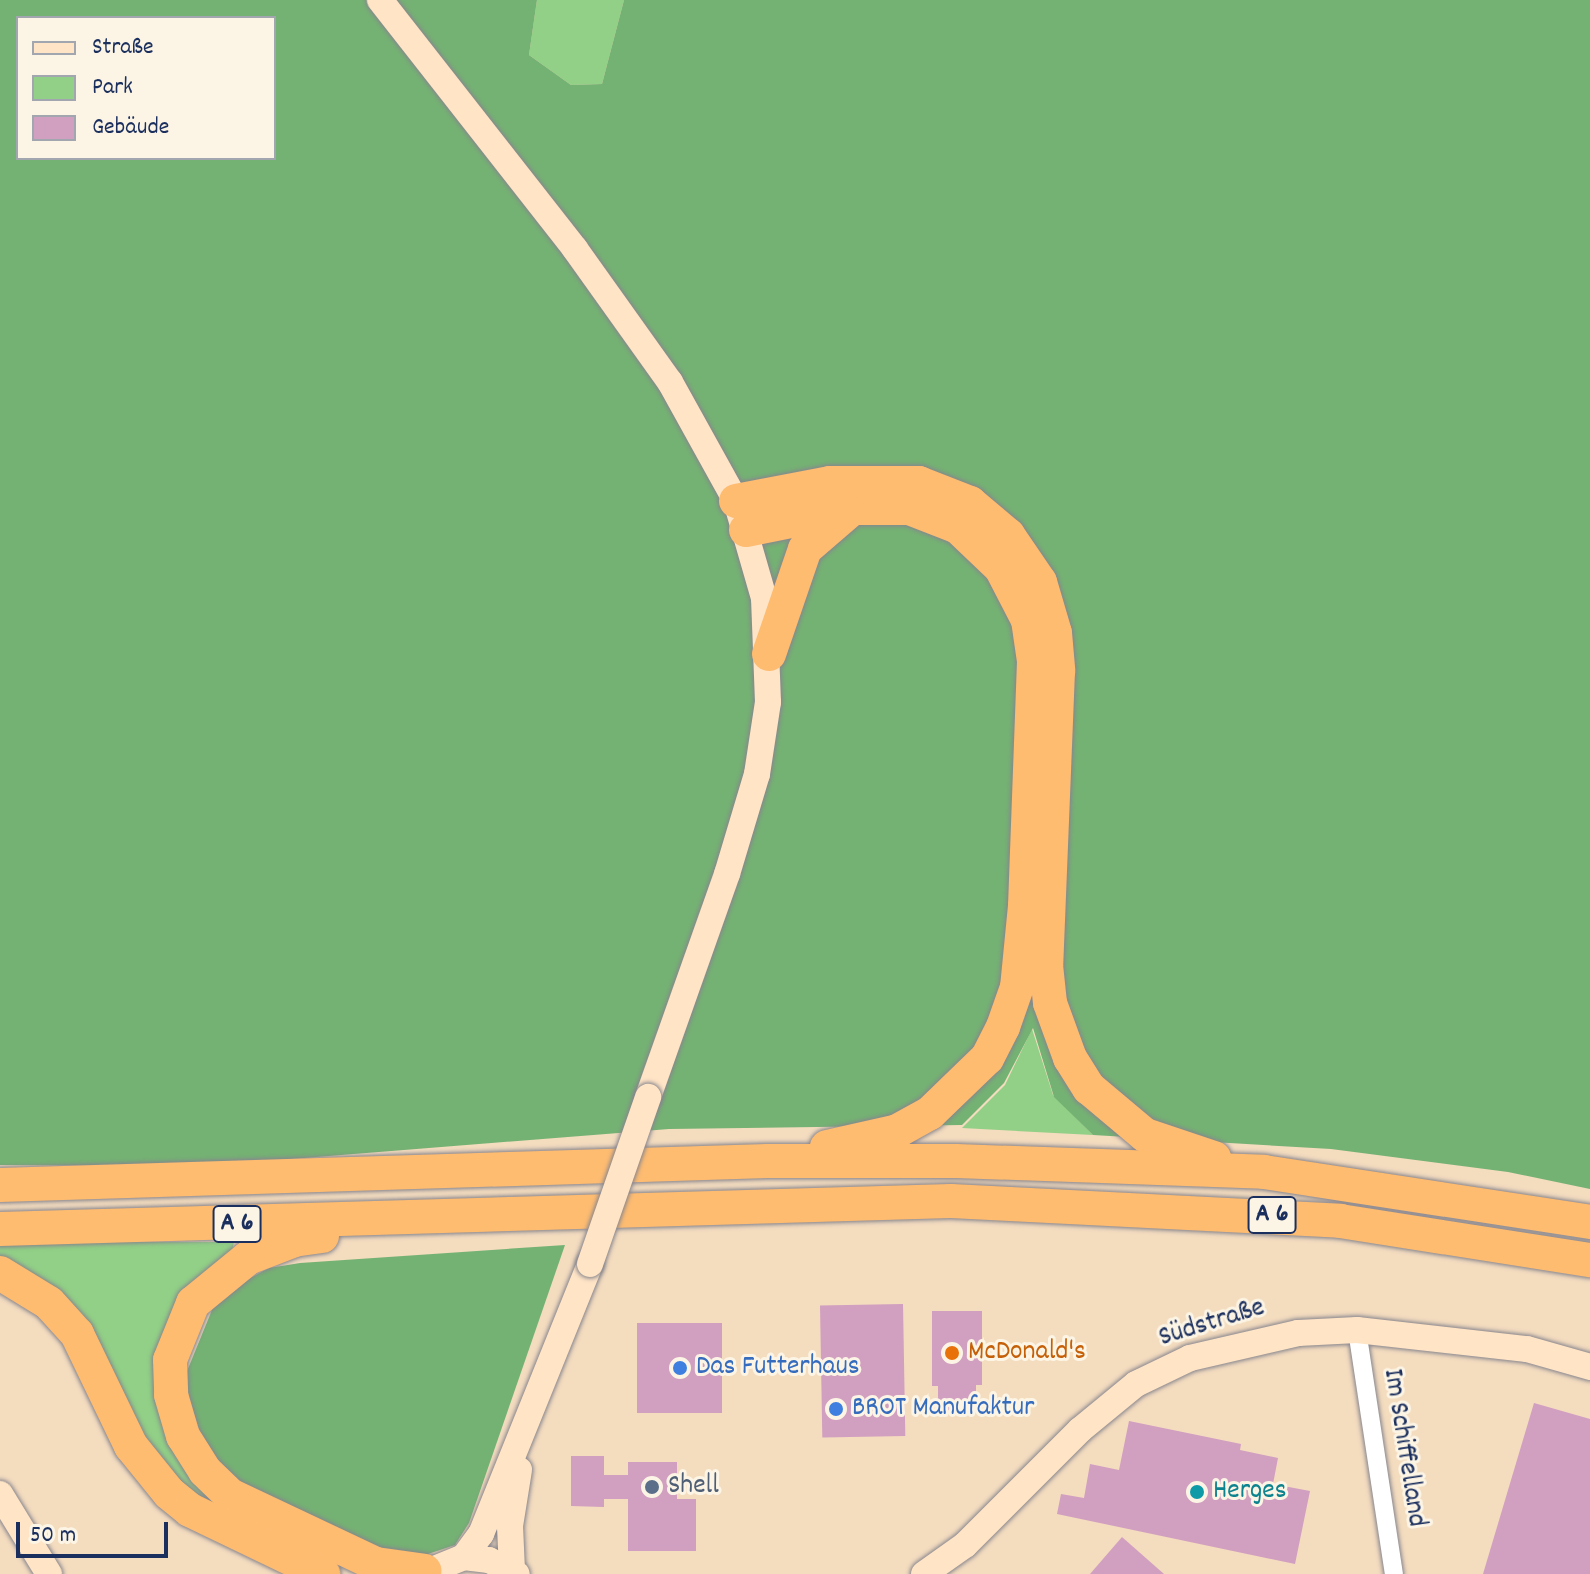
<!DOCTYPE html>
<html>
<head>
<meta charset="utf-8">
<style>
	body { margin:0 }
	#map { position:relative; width:1590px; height:1574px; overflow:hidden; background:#f4dcbf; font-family:Dekko,sans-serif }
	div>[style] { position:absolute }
	.green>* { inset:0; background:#91d086 }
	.forest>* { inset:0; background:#74b273 }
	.building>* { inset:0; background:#d19fc0; transform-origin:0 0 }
	.roads { filter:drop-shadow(0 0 2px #88868e) drop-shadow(0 0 2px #88868e) }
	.street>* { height:18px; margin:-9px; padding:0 9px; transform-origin:9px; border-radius:9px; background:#fff }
	.secondary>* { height:26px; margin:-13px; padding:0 13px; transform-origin:13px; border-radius:13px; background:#ffe4c6 }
	.highway>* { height:34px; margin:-17px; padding:0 17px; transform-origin:17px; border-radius:17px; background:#febc71 }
	.bridges { filter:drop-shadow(0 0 2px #88868e) drop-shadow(0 0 2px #88868e) }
	.secondary-bridge>* { height:26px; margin:-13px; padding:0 13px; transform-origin:13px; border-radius:13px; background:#ffe4c6 }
	.dots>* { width:22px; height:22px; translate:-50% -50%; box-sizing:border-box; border:4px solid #fcf5e5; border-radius:50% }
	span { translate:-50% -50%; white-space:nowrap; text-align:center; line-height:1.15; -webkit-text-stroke:6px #fcf5e5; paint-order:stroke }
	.shield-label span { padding:2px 6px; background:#fcf5e5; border:2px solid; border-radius:6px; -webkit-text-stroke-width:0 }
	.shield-label { font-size:26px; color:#1b2f5e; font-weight:700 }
	.street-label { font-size:28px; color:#1b2f5e }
	.food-label { font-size:28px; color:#c56008 }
	.left { translate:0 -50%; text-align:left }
	.shop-label { font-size:28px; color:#366cbe }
	.service-label { font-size:28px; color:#4e5e75 }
	.culture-label { font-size:28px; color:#0d838f }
	.legend { position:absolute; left:16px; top:16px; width:260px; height:144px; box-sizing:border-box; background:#fcf5e5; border:2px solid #a2a6af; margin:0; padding:10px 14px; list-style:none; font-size:24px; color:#1b2f5e }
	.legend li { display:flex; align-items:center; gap:16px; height:40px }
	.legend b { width:40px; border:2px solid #a2a6af }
	.scale { position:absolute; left:16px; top:1522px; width:152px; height:36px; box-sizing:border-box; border:4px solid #1b2f5e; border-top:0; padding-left:10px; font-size:24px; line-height:28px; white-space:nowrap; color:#1b2f5e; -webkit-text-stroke:6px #fcf5e5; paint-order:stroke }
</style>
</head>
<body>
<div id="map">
	<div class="green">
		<div style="clip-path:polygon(537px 0,624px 0,602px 84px,571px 85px,529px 55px)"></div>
		<div style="clip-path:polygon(1032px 1029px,1053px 1095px,1093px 1135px,962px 1128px,1005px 1085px)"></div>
		<div style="clip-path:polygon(0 1242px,234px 1242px,231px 1255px,159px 1350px,248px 1525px,175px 1483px,0 1258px)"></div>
	</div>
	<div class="forest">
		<div style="clip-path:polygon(evenodd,0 0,537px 0,529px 55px,571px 85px,602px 84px,624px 0,1590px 0,1590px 1189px,1508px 1172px,1331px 1149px,1093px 1135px,1054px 1097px,1033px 1028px,1004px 1083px,962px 1125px,669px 1129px,203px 1166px,0 1165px,0 0,18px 18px,274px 18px,274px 158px,18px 158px,18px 18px)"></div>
		<div style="clip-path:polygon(565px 1245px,469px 1523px,455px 1545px,416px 1558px,376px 1554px,231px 1481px,208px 1456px,183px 1381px,214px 1305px,241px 1283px,269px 1268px,300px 1263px)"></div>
	</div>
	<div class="building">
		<div style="left:903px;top:1304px;width:132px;height:83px;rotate:89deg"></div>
		<div style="clip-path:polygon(932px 1311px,982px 1311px,982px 1385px,976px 1385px,976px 1410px,938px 1410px,938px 1386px,932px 1386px)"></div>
		<div style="left:637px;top:1323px;width:85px;height:90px"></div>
		<div style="clip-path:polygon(1534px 1403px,1590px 1419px,1590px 1574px,1483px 1574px)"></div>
		<div style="clip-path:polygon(1129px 1421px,1241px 1444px,1240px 1450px,1278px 1458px,1273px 1484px,1310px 1491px,1295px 1564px,1057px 1514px,1061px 1494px,1084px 1498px,1090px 1464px,1119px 1470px)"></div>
		<div style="clip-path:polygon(571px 1456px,604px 1456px,604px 1475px,628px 1475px,628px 1462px,677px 1462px,677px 1499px,696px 1499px,696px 1551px,628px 1551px,628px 1499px,604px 1499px,604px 1507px,571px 1506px)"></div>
		<div style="clip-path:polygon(1122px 1537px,1164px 1574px,1090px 1574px)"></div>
	</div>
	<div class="roads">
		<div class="street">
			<div style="left:1357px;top:1330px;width:247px;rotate:81.4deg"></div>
		</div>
		<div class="secondary">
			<div style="left:380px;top:0;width:316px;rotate:51.9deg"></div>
			<div style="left:575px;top:249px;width:163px;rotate:54.5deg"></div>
			<div style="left:670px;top:382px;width:136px;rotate:61deg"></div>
			<div style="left:736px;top:501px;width:101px;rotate:73.9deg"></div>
			<div style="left:764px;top:598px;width:104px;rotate:87.8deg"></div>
			<div style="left:768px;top:702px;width:73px;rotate:98.7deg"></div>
			<div style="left:757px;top:774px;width:104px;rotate:106.7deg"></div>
			<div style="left:727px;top:874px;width:237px;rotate:109.5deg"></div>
			<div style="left:0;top:1494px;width:94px;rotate:58.5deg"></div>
			<div style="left:464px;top:1557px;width:29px;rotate:-54deg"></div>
			<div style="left:481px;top:1534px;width:291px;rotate:-68deg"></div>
			<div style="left:512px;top:1570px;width:44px;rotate:-92.6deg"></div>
			<div style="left:510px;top:1526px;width:57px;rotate:-80.9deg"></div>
			<div style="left:422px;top:1574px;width:45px;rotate:-22deg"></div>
			<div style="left:464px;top:1557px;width:25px;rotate:7deg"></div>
			<div style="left:489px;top:1560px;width:31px;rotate:27deg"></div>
			<div style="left:924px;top:1574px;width:50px;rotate:-35.3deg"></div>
			<div style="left:965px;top:1545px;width:163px;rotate:-45deg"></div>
			<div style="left:1080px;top:1430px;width:72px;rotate:-39.4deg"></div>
			<div style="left:1136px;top:1384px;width:60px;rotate:-25.7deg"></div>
			<div style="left:1190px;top:1358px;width:111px;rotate:-13deg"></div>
			<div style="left:1298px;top:1333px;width:59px;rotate:-2.9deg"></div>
			<div style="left:1357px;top:1330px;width:171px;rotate:6.4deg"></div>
			<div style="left:1527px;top:1349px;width:66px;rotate:15.9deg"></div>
		</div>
		<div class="highway">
			<div style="left:736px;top:501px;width:96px;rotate:-10.8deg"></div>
			<div style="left:830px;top:483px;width:89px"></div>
			<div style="left:919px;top:483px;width:55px;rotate:21.4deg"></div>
			<div style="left:970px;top:503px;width:50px;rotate:40.1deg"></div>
			<div style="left:1008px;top:535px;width:57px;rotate:55.8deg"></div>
			<div style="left:1040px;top:582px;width:53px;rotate:73.6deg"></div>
			<div style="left:1055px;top:633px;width:38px;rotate:85deg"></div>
			<div style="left:1058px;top:671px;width:294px;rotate:92.3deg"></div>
			<div style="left:1046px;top:965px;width:38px;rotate:84deg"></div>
			<div style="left:1050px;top:1003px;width:59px;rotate:70deg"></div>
			<div style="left:1070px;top:1058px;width:36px;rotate:58deg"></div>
			<div style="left:1089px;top:1088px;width:73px;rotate:40deg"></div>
			<div style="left:1145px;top:1135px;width:73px;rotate:18.4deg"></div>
			<div style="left:746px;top:530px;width:111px;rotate:-11.4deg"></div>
			<div style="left:855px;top:508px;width:54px"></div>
			<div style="left:909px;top:508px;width:53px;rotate:21.2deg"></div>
			<div style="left:958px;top:527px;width:59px;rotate:43.6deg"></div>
			<div style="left:1001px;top:568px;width:59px;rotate:62.6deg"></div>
			<div style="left:1028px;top:620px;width:41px;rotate:81.7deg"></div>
			<div style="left:1034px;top:661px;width:245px;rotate:92.1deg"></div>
			<div style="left:1025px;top:906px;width:81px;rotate:95.6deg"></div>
			<div style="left:1017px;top:987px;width:42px;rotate:109.3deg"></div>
			<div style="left:1003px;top:1027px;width:35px;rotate:117deg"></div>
			<div style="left:987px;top:1058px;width:79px;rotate:136deg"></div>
			<div style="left:930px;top:1113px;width:37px;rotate:151deg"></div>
			<div style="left:898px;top:1131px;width:73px;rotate:167.3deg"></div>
			<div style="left:769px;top:654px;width:111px;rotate:-71.1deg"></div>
			<div style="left:805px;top:549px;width:57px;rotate:-40.7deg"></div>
			<div style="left:0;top:1185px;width:768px;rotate:-1.79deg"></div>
			<div style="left:768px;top:1161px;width:188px"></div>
			<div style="left:956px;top:1161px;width:308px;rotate:2deg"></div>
			<div style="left:1264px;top:1172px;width:330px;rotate:8.7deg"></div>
			<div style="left:0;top:1229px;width:951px;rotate:-1.69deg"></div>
			<div style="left:951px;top:1201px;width:390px;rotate:2.9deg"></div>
			<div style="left:1340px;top:1221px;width:253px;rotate:8.9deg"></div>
			<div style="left:322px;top:1236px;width:27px;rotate:172deg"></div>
			<div style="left:295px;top:1240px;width:50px;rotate:159deg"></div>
			<div style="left:248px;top:1258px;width:71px;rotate:140.7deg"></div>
			<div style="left:193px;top:1303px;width:61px;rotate:112deg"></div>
			<div style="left:170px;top:1360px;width:35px;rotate:88deg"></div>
			<div style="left:171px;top:1395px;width:43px;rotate:73.7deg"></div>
			<div style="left:183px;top:1436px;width:41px;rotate:57.8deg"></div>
			<div style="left:205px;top:1471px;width:35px;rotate:44deg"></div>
			<div style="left:230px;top:1495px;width:161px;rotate:25.3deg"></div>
			<div style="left:376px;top:1564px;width:49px;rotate:8.1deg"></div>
			<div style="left:0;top:1273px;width:57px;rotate:31.5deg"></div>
			<div style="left:49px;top:1303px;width:42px;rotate:47.9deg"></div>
			<div style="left:77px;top:1334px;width:124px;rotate:64.3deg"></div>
			<div style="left:131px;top:1446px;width:60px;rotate:51deg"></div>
			<div style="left:169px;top:1493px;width:27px;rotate:39deg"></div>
			<div style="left:190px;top:1510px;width:148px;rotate:25.7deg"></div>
		</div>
	</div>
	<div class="bridges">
		<div class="secondary-bridge">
			<div style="left:590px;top:1264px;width:177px;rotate:-70.8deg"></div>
		</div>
	</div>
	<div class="dots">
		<div style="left:952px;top:1353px;background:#e8710a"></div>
		<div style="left:680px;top:1368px;background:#3f7fe0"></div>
		<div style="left:836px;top:1409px;background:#3f7fe0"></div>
		<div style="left:652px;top:1487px;background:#5c6f8a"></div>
		<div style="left:1197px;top:1492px;background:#0f9aa8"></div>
	</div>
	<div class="shield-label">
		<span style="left:1272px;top:1215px">A 6</span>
		<span style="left:237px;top:1224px">A 6</span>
	</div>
	<div class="street-label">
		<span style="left:1212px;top:1324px;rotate:-17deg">Südstraße</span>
		<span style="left:1403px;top:1448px;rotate:81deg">Im Schiffelland</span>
	</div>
	<div class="food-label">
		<span class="left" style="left:968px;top:1353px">McDonald's</span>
	</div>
	<div class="shop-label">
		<span class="left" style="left:696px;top:1368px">Das Futterhaus</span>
		<span class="left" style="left:852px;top:1409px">BROT Manufaktur</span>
	</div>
	<div class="service-label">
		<span class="left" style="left:668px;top:1487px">Shell</span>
	</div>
	<div class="culture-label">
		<span class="left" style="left:1213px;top:1492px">Herges</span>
	</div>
	<ul class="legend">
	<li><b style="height:10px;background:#ffe4c6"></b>Straße</li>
	<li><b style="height:22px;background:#91d086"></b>Park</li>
	<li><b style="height:22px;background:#d19fc0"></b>Gebäude</li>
	</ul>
	<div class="scale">50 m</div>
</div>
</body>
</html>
